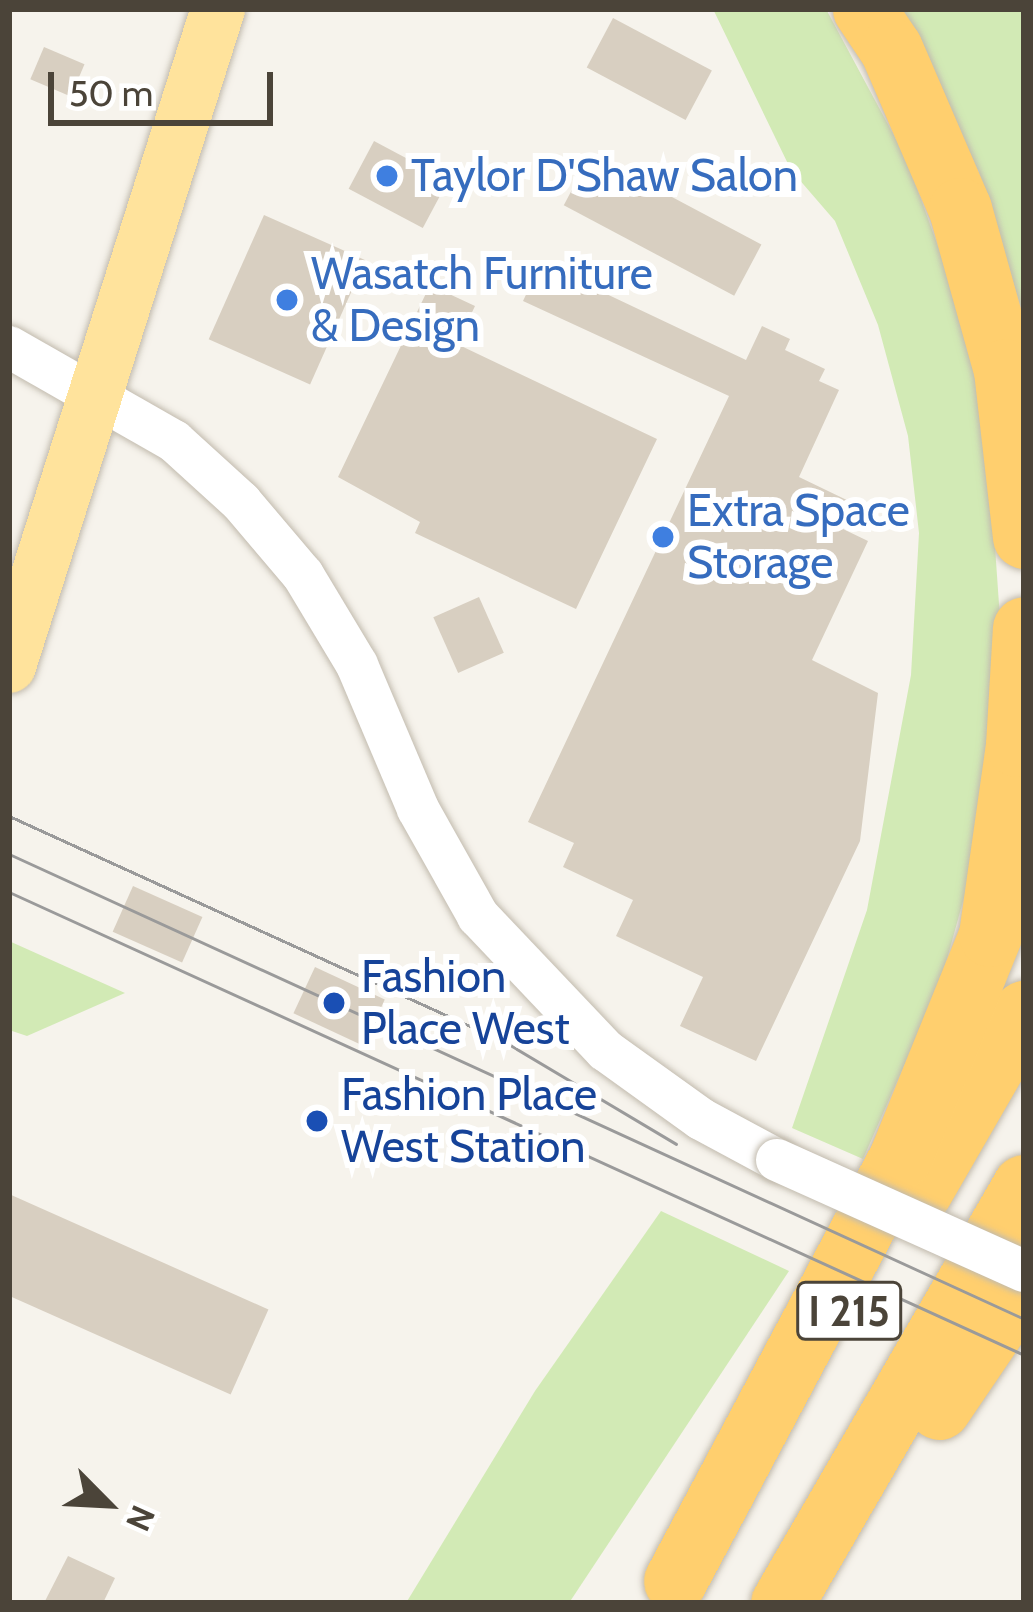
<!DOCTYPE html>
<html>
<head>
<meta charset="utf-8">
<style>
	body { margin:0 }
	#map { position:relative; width:1033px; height:1612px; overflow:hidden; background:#f6f3ec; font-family:Cabin,sans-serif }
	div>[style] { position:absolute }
	.green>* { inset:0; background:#d2eab5 }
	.building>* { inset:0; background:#d8cfc1; transform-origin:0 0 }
	.roads { filter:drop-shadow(0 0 3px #c2bbae) drop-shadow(0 0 3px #c2bbae) }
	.minor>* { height:42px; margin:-21px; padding:0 21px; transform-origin:21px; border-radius:21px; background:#fff }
	.major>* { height:54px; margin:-27px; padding:0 27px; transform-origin:27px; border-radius:27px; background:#ffe39c }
	.highway>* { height:63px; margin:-31.5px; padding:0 31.5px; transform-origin:31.5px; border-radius:31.5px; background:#ffcf6e }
	.tram>* { height:3px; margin:-1.5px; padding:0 1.5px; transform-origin:1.5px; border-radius:1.5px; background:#9a9a9a }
	.bridges { filter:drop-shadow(0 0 3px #c2bbae) drop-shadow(0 0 3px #c2bbae) }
	.minor-bridge>* { height:42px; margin:-21px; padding:0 21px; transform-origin:21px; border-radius:21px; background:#fff }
	.dots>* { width:33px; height:33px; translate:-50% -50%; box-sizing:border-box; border:6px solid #fff; border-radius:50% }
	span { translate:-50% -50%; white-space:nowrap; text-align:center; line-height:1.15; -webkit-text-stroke:12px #fff; paint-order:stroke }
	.shield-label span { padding:3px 9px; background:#fff; border:3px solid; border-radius:9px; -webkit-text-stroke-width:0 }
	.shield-label { font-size:42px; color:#4b4439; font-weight:700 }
	.shop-label { font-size:45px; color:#366cbe }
	.left { translate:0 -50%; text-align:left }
	.transit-label { font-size:45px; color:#164399 }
	.frame { position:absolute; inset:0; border:12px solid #4b4439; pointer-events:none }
	.north { position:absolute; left:48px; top:1444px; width:120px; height:120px; -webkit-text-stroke:9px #fff; paint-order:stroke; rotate:114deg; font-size:33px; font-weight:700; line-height:48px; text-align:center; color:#4b4439 }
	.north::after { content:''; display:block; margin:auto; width:42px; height:54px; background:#4b4439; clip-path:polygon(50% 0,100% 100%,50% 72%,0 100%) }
	.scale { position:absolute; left:48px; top:72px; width:225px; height:54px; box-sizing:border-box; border:6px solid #4b4439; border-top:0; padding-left:15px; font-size:36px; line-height:42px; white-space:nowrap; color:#4b4439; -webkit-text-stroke:9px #fff; paint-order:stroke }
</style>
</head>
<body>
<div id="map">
	<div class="green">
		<div style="clip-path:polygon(713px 9px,826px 9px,906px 158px,951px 282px,986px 417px,1001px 633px,967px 887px,940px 984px,863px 1159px,792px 1128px,867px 910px,911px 675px,919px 533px,908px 436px,878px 325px,835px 221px,791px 170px)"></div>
		<div style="clip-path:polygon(900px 9px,1024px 9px,1024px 317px,979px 172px)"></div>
		<div style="clip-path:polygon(9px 941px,125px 993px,27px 1036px,9px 1030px)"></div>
		<div style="clip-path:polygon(661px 1211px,789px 1271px,569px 1603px,406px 1603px,535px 1391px)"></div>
	</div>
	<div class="building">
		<div style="left:613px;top:18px;width:112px;height:56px;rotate:28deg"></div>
		<div style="left:44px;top:47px;width:44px;height:35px;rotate:23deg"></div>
		<div style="left:374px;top:141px;width:84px;height:54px;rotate:28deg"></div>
		<div style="left:591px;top:154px;width:193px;height:58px;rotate:28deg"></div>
		<div style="left:264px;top:215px;width:111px;height:136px;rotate:24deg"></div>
		<div style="clip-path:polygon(541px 263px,746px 360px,762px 326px,790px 339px,785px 350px,825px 369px,819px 381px,839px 390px,799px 477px,855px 504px,843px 529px,868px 541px,812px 660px,878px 693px,860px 841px,756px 1061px,680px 1026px,703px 977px,616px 936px,633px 900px,563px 867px,574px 843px,528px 822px,729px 396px,523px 301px)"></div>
		<div style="clip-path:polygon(430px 285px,475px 306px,457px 344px,657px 439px,576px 609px,415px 533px,420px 522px,338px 477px)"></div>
		<div style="left:479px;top:597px;width:61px;height:50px;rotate:66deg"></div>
		<div style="left:133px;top:886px;width:76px;height:50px;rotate:24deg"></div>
		<div style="left:315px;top:967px;width:77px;height:51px;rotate:25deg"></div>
		<div style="left:9px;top:1194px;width:284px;height:93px;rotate:24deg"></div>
		<div style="clip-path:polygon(68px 1556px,115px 1578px,103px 1603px,44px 1603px)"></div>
	</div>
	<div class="roads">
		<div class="minor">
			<div style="left:9px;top:347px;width:190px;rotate:29.7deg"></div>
			<div style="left:174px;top:441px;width:91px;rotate:42.3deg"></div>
			<div style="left:241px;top:502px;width:96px;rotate:49.7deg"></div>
			<div style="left:303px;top:575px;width:105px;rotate:59deg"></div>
			<div style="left:357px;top:665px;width:156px;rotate:67deg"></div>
			<div style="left:418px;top:809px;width:123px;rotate:60.7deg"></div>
			<div style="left:478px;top:916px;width:185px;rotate:46.5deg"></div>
			<div style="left:605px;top:1050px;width:118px;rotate:35.7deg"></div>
			<div style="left:701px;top:1119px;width:86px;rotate:28.3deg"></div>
		</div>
		<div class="major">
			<div style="left:9px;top:666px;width:689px;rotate:-72.35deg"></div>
		</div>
		<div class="highway">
			<div style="left:864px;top:9px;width:48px;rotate:56deg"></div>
			<div style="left:891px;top:49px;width:174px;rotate:66.7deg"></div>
			<div style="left:960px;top:209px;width:167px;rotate:74.4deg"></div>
			<div style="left:1005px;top:370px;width:168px;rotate:83.5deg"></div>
			<div style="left:920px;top:1192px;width:208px;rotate:-60deg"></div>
			<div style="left:939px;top:1408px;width:151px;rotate:-55.8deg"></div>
			<div style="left:675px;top:1581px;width:479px;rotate:-62deg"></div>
			<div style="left:900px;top:1158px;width:240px;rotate:-68deg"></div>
			<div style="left:990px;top:935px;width:192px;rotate:-81.9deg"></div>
			<div style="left:1017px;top:745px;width:117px;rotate:-86.6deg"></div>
			<div style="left:782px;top:1603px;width:482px;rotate:-59.9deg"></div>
		</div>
	</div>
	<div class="tram">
		<div style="left:9px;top:816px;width:545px;rotate:24.5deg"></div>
		<div style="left:505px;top:1042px;width:199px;rotate:30.8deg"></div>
		<div style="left:9px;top:854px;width:1116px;rotate:24.61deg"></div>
		<div style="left:9px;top:892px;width:1116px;rotate:24.52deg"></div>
	</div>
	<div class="bridges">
		<div class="minor-bridge">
			<div style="left:777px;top:1160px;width:271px;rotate:24.2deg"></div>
		</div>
	</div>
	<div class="dots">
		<div style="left:387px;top:176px;background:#3f7fe0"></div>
		<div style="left:287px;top:300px;background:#3f7fe0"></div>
		<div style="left:663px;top:537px;background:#3f7fe0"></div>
		<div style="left:334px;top:1003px;background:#1a4fb4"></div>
		<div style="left:317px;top:1121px;background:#1a4fb4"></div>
	</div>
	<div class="shield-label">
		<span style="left:849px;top:1311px">I 215</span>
	</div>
	<div class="shop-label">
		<span class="left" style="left:411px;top:176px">Taylor D'Shaw Salon</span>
		<span class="left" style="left:311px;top:300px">Wasatch Furniture<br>&amp; Design</span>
		<span class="left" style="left:687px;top:537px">Extra Space<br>Storage</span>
	</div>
	<div class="transit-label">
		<span class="left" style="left:361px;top:1003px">Fashion<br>Place West</span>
		<span class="left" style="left:341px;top:1121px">Fashion Place<br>West Station</span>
	</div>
	<div class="frame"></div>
	<div class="north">N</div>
	<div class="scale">50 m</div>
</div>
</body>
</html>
